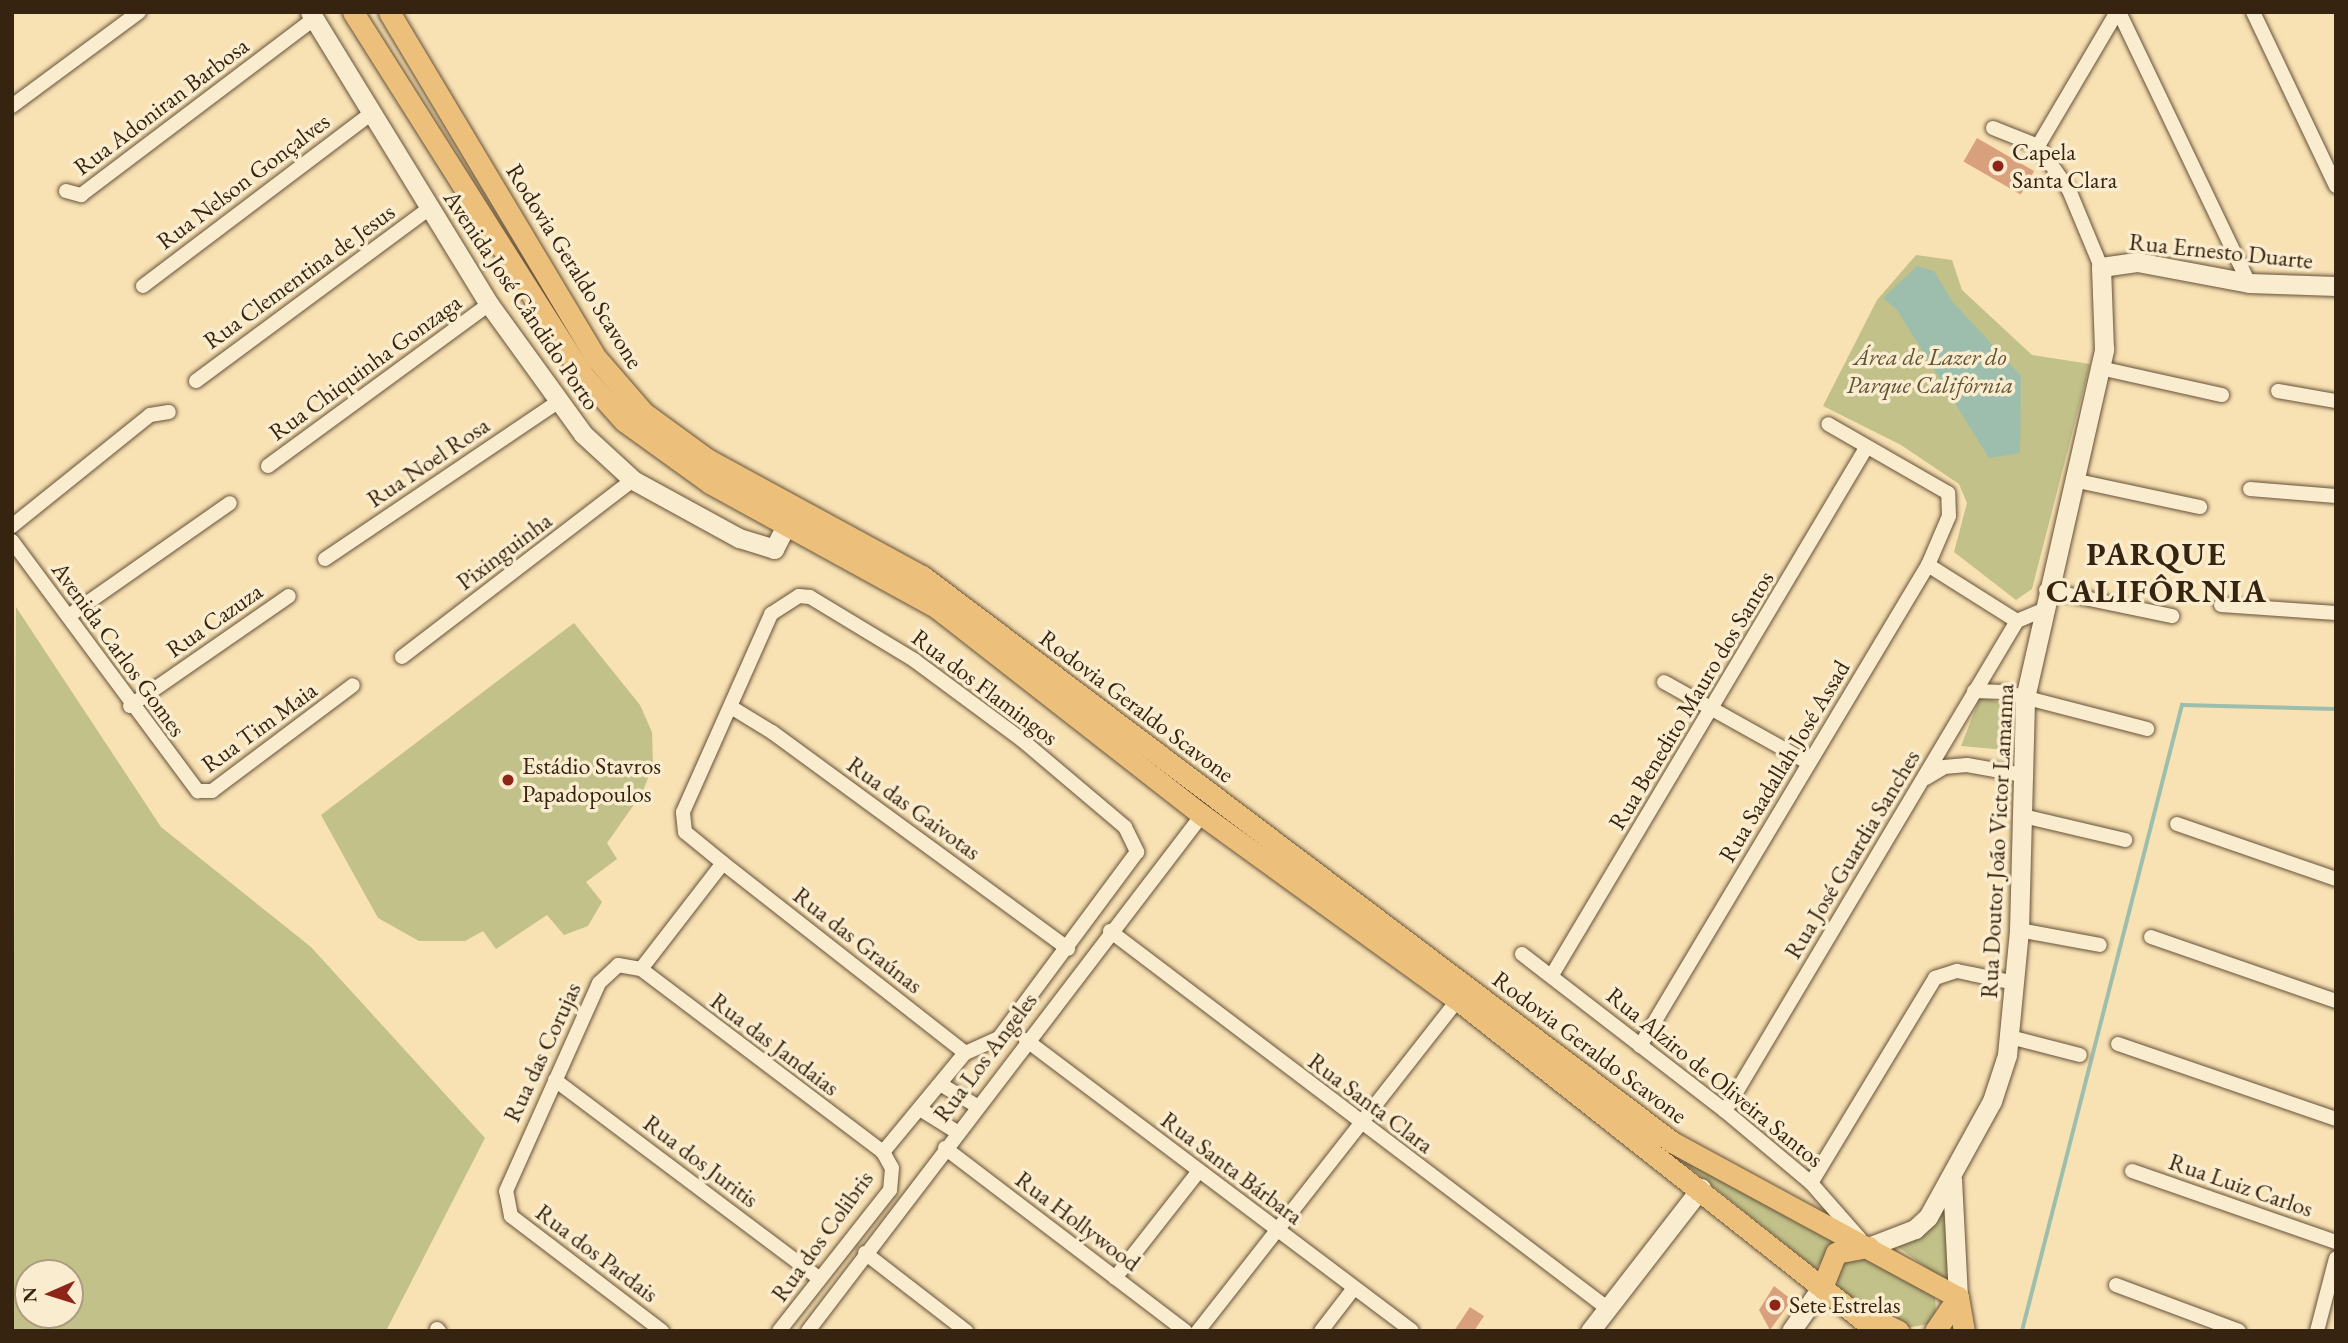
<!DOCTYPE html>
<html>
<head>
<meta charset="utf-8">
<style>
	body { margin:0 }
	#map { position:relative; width:2348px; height:1343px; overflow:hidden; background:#f8e1b3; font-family:"EB Garamond",serif }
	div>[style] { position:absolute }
	.green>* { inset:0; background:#c2c189 }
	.water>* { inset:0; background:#9dbeac }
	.stream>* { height:3.5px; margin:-1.75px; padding:0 1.75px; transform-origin:1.75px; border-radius:1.75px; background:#9dbeac }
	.building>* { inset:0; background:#d9a07d; transform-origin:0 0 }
	.roads { filter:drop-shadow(0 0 2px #665239) drop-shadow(0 0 2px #665239) }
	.street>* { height:14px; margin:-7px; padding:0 7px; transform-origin:7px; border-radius:7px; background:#faecce }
	.secondary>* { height:19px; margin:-9.5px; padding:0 9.5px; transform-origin:9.5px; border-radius:9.5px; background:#faecce }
	.primary>* { height:21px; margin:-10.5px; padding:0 10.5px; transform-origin:10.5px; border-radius:10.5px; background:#ecc07a }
	.dots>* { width:19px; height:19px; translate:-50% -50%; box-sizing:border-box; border:4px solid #faecce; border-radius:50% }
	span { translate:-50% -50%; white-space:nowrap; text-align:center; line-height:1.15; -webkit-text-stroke:7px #faecce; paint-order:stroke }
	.street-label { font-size:24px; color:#362310 }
	.poi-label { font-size:24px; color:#362310 }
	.left { translate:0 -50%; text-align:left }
	.park-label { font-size:24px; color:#605234; font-style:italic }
	.district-label { font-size:32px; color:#362310; font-weight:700; letter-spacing:2px }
	.frame { position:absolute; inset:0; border:14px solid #362310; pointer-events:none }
	.north { position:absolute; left:14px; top:1259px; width:70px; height:70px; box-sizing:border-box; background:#faecce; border:2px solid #ac9c82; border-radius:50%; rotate:267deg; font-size:19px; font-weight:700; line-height:28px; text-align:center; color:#362310 }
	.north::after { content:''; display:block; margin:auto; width:24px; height:32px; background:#8f2418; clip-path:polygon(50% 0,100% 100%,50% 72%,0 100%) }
</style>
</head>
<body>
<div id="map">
	<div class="green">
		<div style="clip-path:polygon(1916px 255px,1952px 260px,1962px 290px,2032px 355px,2090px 364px,2032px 589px,2016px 600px,1954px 552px,1967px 503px,1959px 484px,1901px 445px,1823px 406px,1877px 300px)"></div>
		<div style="clip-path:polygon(evenodd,16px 607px,161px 827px,311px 947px,485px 1138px,386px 1331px,12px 1331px,16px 607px,70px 1273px,70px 1315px,28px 1315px,28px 1273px,70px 1273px)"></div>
		<div style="clip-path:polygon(574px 623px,640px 705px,652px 732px,653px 766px,642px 793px,607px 843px,617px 859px,586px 882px,602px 902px,588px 926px,564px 935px,547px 915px,496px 949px,483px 931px,465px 941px,419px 941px,378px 918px,321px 815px)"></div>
		<div style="clip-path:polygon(1980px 697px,2007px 704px,2005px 750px,1961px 746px)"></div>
		<div style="clip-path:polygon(1688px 1161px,1846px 1239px,1815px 1268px,1684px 1163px)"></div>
		<div style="clip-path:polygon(1947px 1199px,1950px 1285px,1894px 1244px)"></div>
		<div style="clip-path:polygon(1857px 1253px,1935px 1295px,1936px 1314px,1928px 1324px,1906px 1328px,1839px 1290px,1835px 1267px)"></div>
	</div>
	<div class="water">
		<div style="clip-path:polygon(1917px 266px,1934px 271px,1952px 301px,2021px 376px,2020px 453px,1989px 458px,1897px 310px,1883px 298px)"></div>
	</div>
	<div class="stream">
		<div style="left:2022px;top:1331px;width:646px;rotate:-75.66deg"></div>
		<div style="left:2182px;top:705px;width:154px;rotate:1.5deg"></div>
	</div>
	<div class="building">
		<div style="left:1977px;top:138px;width:66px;height:27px;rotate:30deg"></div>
		<div style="clip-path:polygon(1774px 1286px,1792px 1300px,1770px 1330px,1759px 1310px)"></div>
		<div style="clip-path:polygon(1470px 1307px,1484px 1316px,1474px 1331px,1454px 1331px)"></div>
	</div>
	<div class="roads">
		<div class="street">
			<div style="left:2119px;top:12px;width:301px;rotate:64.4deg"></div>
			<div style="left:2253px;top:12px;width:193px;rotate:64.5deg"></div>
			<div style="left:12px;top:106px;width:158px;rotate:-36.5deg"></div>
			<div style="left:1993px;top:128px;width:48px;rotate:21.8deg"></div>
			<div style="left:2038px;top:146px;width:54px;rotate:54.8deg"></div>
			<div style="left:2069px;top:190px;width:83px;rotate:67.4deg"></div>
			<div style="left:2038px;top:146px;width:156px;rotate:-59.5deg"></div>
			<div style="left:66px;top:191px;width:16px;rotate:15deg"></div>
			<div style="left:81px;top:195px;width:292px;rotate:-37.1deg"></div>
			<div style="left:143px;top:286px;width:287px;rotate:-37.1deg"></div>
			<div style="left:2100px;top:368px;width:125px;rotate:12.5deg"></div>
			<div style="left:196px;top:381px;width:291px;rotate:-36.5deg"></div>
			<div style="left:2278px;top:391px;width:59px;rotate:9.8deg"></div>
			<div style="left:268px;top:466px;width:274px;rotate:-36.2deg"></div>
			<div style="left:2073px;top:480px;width:130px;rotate:12deg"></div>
			<div style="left:2250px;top:489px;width:86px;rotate:4.7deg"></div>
			<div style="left:12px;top:526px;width:177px;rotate:-38.8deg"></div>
			<div style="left:150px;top:415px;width:19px;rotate:-9deg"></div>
			<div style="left:12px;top:541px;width:312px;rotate:53.4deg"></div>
			<div style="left:198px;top:791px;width:14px"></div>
			<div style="left:212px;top:791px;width:176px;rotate:-36.9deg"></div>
			<div style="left:325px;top:559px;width:279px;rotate:-34deg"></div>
			<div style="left:1928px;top:565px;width:105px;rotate:32.2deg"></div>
			<div style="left:2017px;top:621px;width:26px;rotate:-23deg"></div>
			<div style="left:2046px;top:590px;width:129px;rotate:11.7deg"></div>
			<div style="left:2221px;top:605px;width:115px;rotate:4deg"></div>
			<div style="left:70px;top:615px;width:195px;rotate:-35deg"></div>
			<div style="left:402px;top:657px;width:291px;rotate:-37.5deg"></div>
			<div style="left:1664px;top:682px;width:166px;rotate:29.2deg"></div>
			<div style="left:1974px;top:691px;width:30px;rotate:2deg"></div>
			<div style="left:2004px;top:692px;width:148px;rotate:14.5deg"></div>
			<div style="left:130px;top:706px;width:193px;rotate:-34.7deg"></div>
			<div style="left:731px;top:707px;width:48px;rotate:31.4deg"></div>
			<div style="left:772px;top:732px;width:367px;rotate:36.2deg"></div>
			<div style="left:1926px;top:778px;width:21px;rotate:-31deg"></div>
			<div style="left:1944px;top:767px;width:23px;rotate:-5deg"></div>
			<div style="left:1967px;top:765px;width:57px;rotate:10.1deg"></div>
			<div style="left:2023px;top:816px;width:105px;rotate:13.2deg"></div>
			<div style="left:2177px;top:824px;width:168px;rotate:19.1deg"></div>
			<div style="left:723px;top:863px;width:308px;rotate:38.1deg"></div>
			<div style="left:2019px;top:930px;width:82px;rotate:10.5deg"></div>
			<div style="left:1110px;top:931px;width:624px;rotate:37.18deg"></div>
			<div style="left:2151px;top:937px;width:196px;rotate:19.1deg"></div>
			<div style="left:1522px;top:954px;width:257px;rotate:37.7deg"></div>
			<div style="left:1725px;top:1111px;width:112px;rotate:39.9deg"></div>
			<div style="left:1811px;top:1183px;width:74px;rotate:48.8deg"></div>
			<div style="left:641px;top:969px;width:303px;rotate:37.1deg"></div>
			<div style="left:1552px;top:975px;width:613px;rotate:-59.21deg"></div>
			<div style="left:2010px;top:1037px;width:72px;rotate:14.4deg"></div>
			<div style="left:1026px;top:1040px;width:483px;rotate:37deg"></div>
			<div style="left:2118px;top:1044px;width:231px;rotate:19deg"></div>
			<div style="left:1640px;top:1046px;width:561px;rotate:-59.09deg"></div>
			<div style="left:1928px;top:565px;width:53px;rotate:-66.8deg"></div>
			<div style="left:1949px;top:516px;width:23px;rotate:-92deg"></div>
			<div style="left:1948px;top:493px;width:138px;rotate:-150.1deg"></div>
			<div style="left:555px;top:1080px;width:331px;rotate:36.9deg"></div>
			<div style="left:940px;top:1084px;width:43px;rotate:30.7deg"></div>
			<div style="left:920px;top:1109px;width:44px;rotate:31.9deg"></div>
			<div style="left:1725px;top:1111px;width:570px;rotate:-59.21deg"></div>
			<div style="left:945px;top:1148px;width:302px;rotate:37.3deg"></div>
			<div style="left:2132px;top:1171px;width:216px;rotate:19.2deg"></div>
			<div style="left:1811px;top:1183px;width:240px;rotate:-58.8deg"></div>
			<div style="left:1935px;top:978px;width:23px;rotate:-18deg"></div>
			<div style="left:1957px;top:971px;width:59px;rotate:11.7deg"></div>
			<div style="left:865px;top:1253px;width:128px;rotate:37.7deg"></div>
			<div style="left:1115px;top:1278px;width:136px;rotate:-51.9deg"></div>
			<div style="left:2116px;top:1285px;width:131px;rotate:20.5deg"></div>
			<div style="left:437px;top:1329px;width:3px;rotate:45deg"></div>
			<div style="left:662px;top:1331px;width:190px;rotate:-142.7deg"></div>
			<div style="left:511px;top:1216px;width:25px;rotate:-101deg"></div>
			<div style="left:506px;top:1191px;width:228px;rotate:-65.9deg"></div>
			<div style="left:599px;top:983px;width:26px;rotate:-43deg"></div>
			<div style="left:618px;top:965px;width:23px;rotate:10deg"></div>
			<div style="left:641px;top:969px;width:134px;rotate:-52.3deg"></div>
			<div style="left:723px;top:863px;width:49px;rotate:-140.8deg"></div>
			<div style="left:685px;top:832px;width:20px;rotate:-96deg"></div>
			<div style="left:683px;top:812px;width:217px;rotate:-66deg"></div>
			<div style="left:771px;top:614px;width:33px;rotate:-33deg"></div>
			<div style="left:799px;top:596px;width:11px;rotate:5deg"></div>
			<div style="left:810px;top:597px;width:122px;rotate:31.2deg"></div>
			<div style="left:914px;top:660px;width:134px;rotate:36.5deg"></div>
			<div style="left:1022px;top:740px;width:135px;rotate:40.2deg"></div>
			<div style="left:1125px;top:827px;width:28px;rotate:64deg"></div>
			<div style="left:1137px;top:852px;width:232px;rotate:126.6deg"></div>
			<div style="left:999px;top:1038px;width:37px;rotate:156deg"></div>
			<div style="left:965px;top:1053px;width:129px;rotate:129.6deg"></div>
			<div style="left:883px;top:1152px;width:18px;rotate:61deg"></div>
			<div style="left:892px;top:1168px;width:22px;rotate:95deg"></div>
			<div style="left:890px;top:1190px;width:179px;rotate:128.2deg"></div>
			<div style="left:808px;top:1331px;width:649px;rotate:-52.64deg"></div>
			<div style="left:1198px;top:1331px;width:421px;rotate:-51.9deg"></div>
			<div style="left:1321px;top:1331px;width:54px;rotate:-52.5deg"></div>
			<div style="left:2317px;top:1331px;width:75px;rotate:-75.4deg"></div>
		</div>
		<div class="secondary">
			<div style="left:310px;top:12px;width:342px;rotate:58.5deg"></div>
			<div style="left:489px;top:304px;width:160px;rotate:54.1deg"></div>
			<div style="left:583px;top:434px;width:68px;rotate:42.6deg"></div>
			<div style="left:633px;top:480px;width:121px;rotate:28.7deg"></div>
			<div style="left:739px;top:538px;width:37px;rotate:17deg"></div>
			<div style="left:774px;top:549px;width:29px;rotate:-63deg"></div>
			<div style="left:1952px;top:1179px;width:118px;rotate:87.1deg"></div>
			<div style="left:1868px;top:1247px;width:50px;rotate:-21deg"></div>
			<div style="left:1915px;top:1229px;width:18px;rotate:-43deg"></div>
			<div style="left:1928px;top:1217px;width:132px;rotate:-61.1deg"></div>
			<div style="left:1992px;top:1101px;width:48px;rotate:-71.9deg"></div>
			<div style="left:2007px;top:1055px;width:126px;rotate:-84.5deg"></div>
			<div style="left:2019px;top:930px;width:232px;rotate:-88.5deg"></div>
			<div style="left:2025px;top:698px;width:358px;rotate:-77.2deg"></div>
			<div style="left:2104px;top:349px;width:82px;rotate:-92.1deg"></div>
			<div style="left:2101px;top:267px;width:36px;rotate:-8deg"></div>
			<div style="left:2137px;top:262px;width:114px;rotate:10.6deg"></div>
			<div style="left:2249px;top:283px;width:87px;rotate:2deg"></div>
			<div style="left:1590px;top:1331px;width:181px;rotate:-52.2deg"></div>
			<div style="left:1791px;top:1331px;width:56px;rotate:-55.2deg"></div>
		</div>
		<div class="primary">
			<div style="left:353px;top:12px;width:427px;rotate:57.7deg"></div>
			<div style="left:581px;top:373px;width:64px;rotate:48.1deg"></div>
			<div style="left:624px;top:421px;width:106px;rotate:35.8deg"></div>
			<div style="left:710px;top:483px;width:259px;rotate:28.8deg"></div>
			<div style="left:937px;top:608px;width:336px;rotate:38deg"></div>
			<div style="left:1202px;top:815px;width:316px;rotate:35.9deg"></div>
			<div style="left:1458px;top:1000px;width:534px;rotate:38.31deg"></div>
			<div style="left:389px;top:12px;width:405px;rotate:59.1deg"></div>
			<div style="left:597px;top:359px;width:72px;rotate:49deg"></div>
			<div style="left:644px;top:413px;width:78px;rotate:36.1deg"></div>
			<div style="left:707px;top:459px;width:245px;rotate:28.6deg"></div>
			<div style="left:922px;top:576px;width:940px;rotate:37.04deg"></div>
			<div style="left:1672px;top:1142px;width:325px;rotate:28.5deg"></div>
			<div style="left:1958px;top:1297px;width:35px;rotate:80deg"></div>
			<div style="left:1823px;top:1285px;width:35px;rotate:-68deg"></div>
			<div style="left:1836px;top:1253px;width:33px;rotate:-11deg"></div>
			<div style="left:1868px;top:1316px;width:34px;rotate:26deg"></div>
			<div style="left:1935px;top:1331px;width:41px;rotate:-55.9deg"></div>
		</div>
	</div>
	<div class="dots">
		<div style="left:1998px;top:166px;background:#8f2418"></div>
		<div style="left:508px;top:780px;background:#8f2418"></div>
		<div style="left:1775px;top:1305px;background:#8f2418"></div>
	</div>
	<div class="street-label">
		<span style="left:161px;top:106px;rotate:-37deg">Rua Adoniran Barbosa</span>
		<span style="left:243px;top:181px;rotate:-37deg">Rua Nelson Gonçalves</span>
		<span style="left:2221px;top:251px;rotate:6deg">Rua Ernesto Duarte</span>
		<span style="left:575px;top:266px;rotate:58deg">Rodovia Geraldo Scavone</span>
		<span style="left:299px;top:276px;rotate:-36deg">Rua Clementina de Jesus</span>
		<span style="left:522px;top:300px;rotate:56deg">Avenida José Cândido Porto</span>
		<span style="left:365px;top:367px;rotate:-36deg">Rua Chiquinha Gonzaga</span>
		<span style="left:428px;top:462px;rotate:-34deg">Rua Noel Rosa</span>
		<span style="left:504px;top:551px;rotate:-37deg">Pixinguinha</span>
		<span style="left:214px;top:620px;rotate:-35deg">Rua Cazuza</span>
		<span style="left:119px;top:649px;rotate:54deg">Avenida Carlos Gomes</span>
		<span style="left:985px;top:687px;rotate:37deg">Rua dos Flamingos</span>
		<span style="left:1691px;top:700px;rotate:-59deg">Rua Benedito Mauro dos Santos</span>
		<span style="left:1137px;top:706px;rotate:37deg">Rodovia Geraldo Scavone</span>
		<span style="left:259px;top:727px;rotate:-36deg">Rua Tim Maia</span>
		<span style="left:1784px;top:761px;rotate:-59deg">Rua Saadallah José Assad</span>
		<span style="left:914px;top:808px;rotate:36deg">Rua das Gaivotas</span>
		<span style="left:1997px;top:841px;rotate:-87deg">Rua Doutor João Victor Lamanna</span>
		<span style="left:1852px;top:854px;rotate:-59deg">Rua José Guardia Sanches</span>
		<span style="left:858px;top:940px;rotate:38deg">Rua das Graúnas</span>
		<span style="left:775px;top:1044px;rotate:37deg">Rua das Jandaias</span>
		<span style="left:1590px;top:1047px;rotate:37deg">Rodovia Geraldo Scavone</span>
		<span style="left:542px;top:1052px;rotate:-65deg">Rua das Corujas</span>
		<span style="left:985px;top:1057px;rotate:-53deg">Rua Los Angeles</span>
		<span style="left:1715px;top:1077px;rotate:39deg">Rua Alziro de Oliveira Santos</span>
		<span style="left:1371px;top:1103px;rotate:37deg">Rua Santa Clara</span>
		<span style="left:701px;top:1161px;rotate:37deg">Rua dos Juritis</span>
		<span style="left:1232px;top:1168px;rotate:37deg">Rua Santa Bárbara</span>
		<span style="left:2241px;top:1185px;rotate:19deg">Rua Luiz Carlos</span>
		<span style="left:1078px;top:1221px;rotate:37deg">Rua Hollywood</span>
		<span style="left:822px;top:1236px;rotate:-54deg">Rua dos Colibris</span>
		<span style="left:597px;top:1253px;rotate:37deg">Rua dos Pardais</span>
	</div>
	<div class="poi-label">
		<span class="left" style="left:2012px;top:166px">Capela<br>Santa Clara</span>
		<span class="left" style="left:522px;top:780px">Estádio Stavros<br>Papadopoulos</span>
		<span class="left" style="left:1789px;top:1305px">Sete Estrelas</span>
	</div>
	<div class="park-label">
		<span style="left:1930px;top:371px">Área de Lazer do<br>Parque Califórnia</span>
	</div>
	<div class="district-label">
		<span style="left:2157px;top:573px">PARQUE<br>CALIFÔRNIA</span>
	</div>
	<div class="frame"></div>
	<div class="north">N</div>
</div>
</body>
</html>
